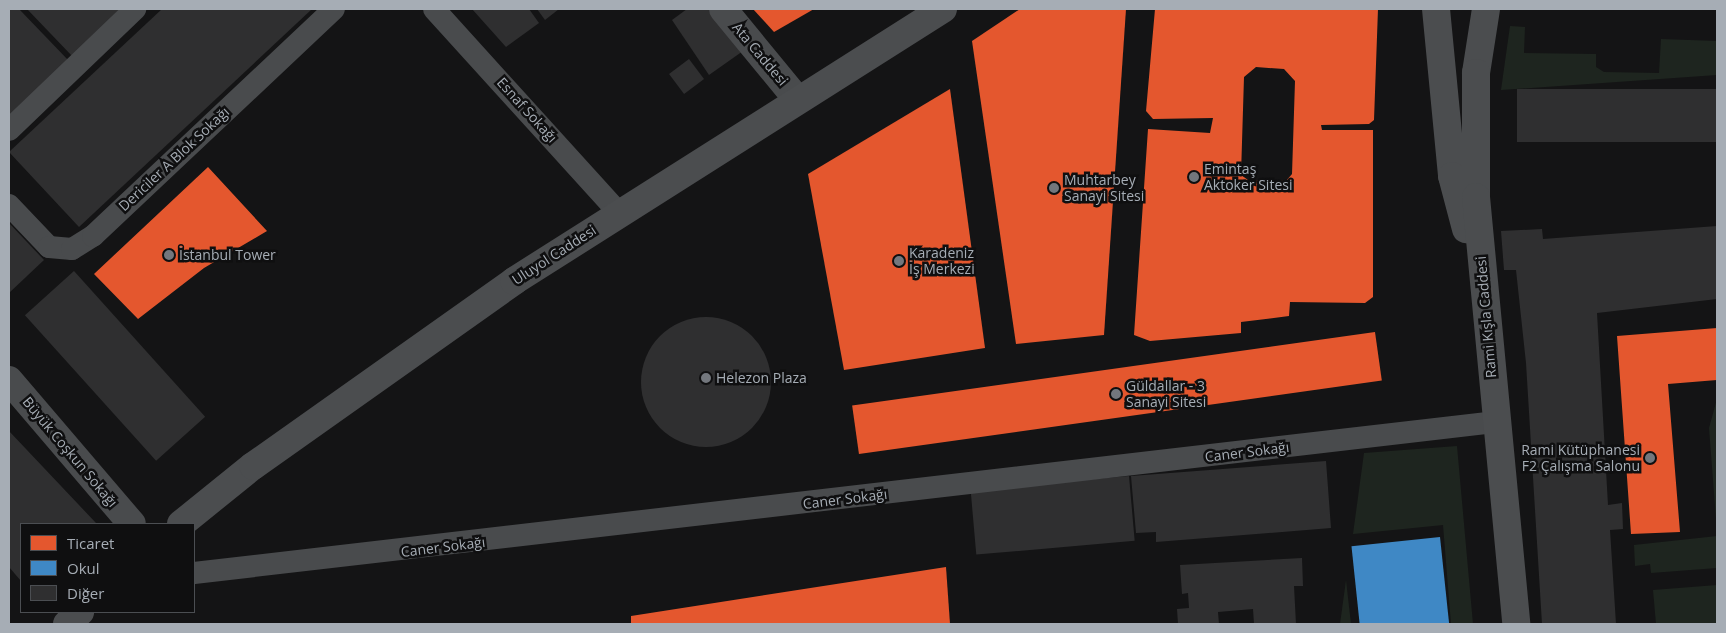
<!DOCTYPE html>
<html>
<head>
<meta charset="utf-8">
<style>
	body { margin:0 }
	#map { position:relative; width:1726px; height:633px; overflow:hidden; background:#141415; font-family:"Open Sans",sans-serif }
	div>[style] { position:absolute }
	.green>* { inset:0; background:#1e251f }
	.shops>* { inset:0; background:#e4572e; transform-origin:0 0 }
	.schools>* { inset:0; background:#3f88c5; transform-origin:0 0 }
	.building>* { inset:0; background:#2f2f30; transform-origin:0 0 }
	.round { border-radius:50% }
	.minor>* { height:22px; margin:-11px; padding:0 11px; transform-origin:11px; border-radius:11px; background:#494b4d }
	.tertiary>* { height:28px; margin:-14px; padding:0 14px; transform-origin:14px; border-radius:14px; background:#494b4d }
	.primary>* { height:28px; margin:-14px; padding:0 14px; transform-origin:14px; border-radius:14px; background:#4b4d4f }
	.dots>* { width:14px; height:14px; translate:-50% -50%; box-sizing:border-box; border:2px solid #0f0f10; border-radius:50% }
	span { translate:-50% -50%; white-space:nowrap; text-align:center; line-height:1.15; -webkit-text-stroke:5px #0f0f10; paint-order:stroke }
	.street-label { font-size:14px; color:#a6adb5 }
	.poi-label { font-size:14px; color:#a6adb5 }
	.left { translate:0 -50%; text-align:left }
	.right { translate:-100% -50%; text-align:right }
	.frame { position:absolute; inset:0; border:10px solid #a6adb5; pointer-events:none }
	.legend { position:absolute; left:20px; top:523px; width:175px; height:90px; box-sizing:border-box; background:#0f0f10; border:1px solid #4b4e52; margin:0; padding:6px 9px; list-style:none; font-size:15px; color:#a6adb5 }
	.legend li { display:flex; align-items:center; gap:10px; height:25px }
	.legend b { width:25px; border:1px solid #4b4e52 }
</style>
</head>
<body>
<div id="map">
	<div class="green">
		<div style="clip-path:polygon(1510px 26px,1525px 27px,1524px 53px,1596px 54px,1596px 67px,1604px 72px,1659px 73px,1661px 39px,1717px 41px,1717px 75px,1501px 90px)"></div>
		<div style="clip-path:polygon(1717px 399px,1717px 532px,1709px 428px)"></div>
		<div style="clip-path:polygon(1457px 446px,1473px 624px,1451px 624px,1443px 525px,1353px 534px,1364px 453px)"></div>
		<div style="clip-path:polygon(1717px 536px,1717px 568px,1651px 573px,1650px 564px,1635px 566px,1634px 545px)"></div>
		<div style="clip-path:polygon(1346px 580px,1351px 624px,1340px 624px)"></div>
		<div style="clip-path:polygon(1717px 585px,1717px 624px,1656px 624px,1653px 590px)"></div>
	</div>
	<div class="shops">
		<div style="clip-path:polygon(753px 9px,814px 9px,774px 32px)"></div>
		<div style="clip-path:polygon(1020px 9px,1126px 9px,1104px 335px,1016px 344px,972px 41px)"></div>
		<div style="clip-path:polygon(evenodd,1155px 9px,1378px 9px,1374px 120px,1369px 124px,1321px 125px,1322px 130px,1373px 130px,1373px 297px,1365px 303px,1290px 302px,1289px 316px,1241px 322px,1241px 333px,1150px 341px,1134px 335px,1148px 129px,1210px 133px,1213px 118px,1153px 119px,1146px 111px,1155px 9px,1256px 67px,1284px 69px,1295px 81px,1292px 174px,1286px 181px,1248px 180px,1241px 175px,1244px 77px,1256px 67px)"></div>
		<div style="clip-path:polygon(950px 89px,985px 348px,844px 370px,808px 174px)"></div>
		<div style="clip-path:polygon(208px 167px,267px 231px,204px 268px,138px 319px,94px 274px)"></div>
		<div style="clip-path:polygon(1717px 328px,1717px 380px,1668px 384px,1680px 532px,1631px 534px,1617px 336px)"></div>
		<div style="left:1375px;top:332px;width:49px;height:528px;rotate:82deg"></div>
		<div style="clip-path:polygon(946px 567px,950px 624px,631px 624px,631px 616px)"></div>
	</div>
	<div class="schools">
		<div style="left:1440px;top:537px;width:87px;height:89px;rotate:84deg"></div>
	</div>
	<div class="building">
		<div style="clip-path:polygon(9px 9px,19px 9px,69px 61px,9px 117px)"></div>
		<div style="clip-path:polygon(27px 9px,125px 9px,73px 57px)"></div>
		<div style="clip-path:polygon(162px 9px,312px 9px,79px 227px,9px 152px)"></div>
		<div style="clip-path:polygon(472px 9px,529px 9px,539px 23px,506px 47px)"></div>
		<div style="clip-path:polygon(537px 9px,559px 9px,545px 20px)"></div>
		<div style="clip-path:polygon(687px 9px,712px 9px,743px 51px,709px 75px,672px 20px)"></div>
		<div style="left:689px;top:59px;width:25px;height:25px;rotate:53deg"></div>
		<div style="left:1717px;top:89px;width:53px;height:200px;rotate:90deg"></div>
		<div style="clip-path:polygon(9px 223px,44px 260px,9px 293px)"></div>
		<div style="clip-path:polygon(1717px 226px,1717px 299px,1597px 313px,1608px 505px,1622px 503px,1623px 529px,1610px 530px,1616px 624px,1542px 624px,1526px 363px,1516px 270px,1504px 270px,1501px 231px,1542px 229px,1543px 239px)"></div>
		<div style="left:74px;top:271px;width:196px;height:66px;rotate:48deg"></div>
		<div class="round" style="left:641px;top:317px;width:130px;height:130px"></div>
		<div style="clip-path:polygon(9px 431px,96px 523px,21px 524px,21px 581px,9px 567px)"></div>
		<div style="clip-path:polygon(1326px 461px,1331px 528px,1156px 542px,1156px 532px,1136px 533px,1131px 476px)"></div>
		<div style="left:1129px;top:476px;width:65px;height:159px;rotate:85deg"></div>
		<div style="clip-path:polygon(1302px 558px,1303px 586px,1294px 586px,1296px 624px,1254px 624px,1253px 609px,1218px 612px,1219px 624px,1178px 624px,1177px 609px,1189px 608px,1188px 593px,1182px 594px,1180px 565px)"></div>
	</div>
	<div class="minor">
		<div style="left:434px;top:9px;width:275px;rotate:47.8deg"></div>
		<div style="left:9px;top:130px;width:175px;rotate:-43.8deg"></div>
		<div style="left:9px;top:205px;width:58px;rotate:46.4deg"></div>
		<div style="left:49px;top:247px;width:23px;rotate:5deg"></div>
		<div style="left:72px;top:249px;width:25px;rotate:-32deg"></div>
		<div style="left:93px;top:236px;width:331px;rotate:-43.3deg"></div>
		<div style="left:194px;top:573px;width:1311px;rotate:-6.62deg"></div>
	</div>
	<div class="tertiary">
		<div style="left:723px;top:9px;width:117px;rotate:50.6deg"></div>
		<div style="left:9px;top:380px;width:189px;rotate:49.5deg"></div>
	</div>
	<div class="primary">
		<div style="left:1436px;top:9px;width:168px;rotate:84.5deg"></div>
		<div style="left:1452px;top:176px;width:55px;rotate:75.2deg"></div>
		<div style="left:1486px;top:9px;width:65px;rotate:98.9deg"></div>
		<div style="left:1476px;top:73px;width:124px;rotate:90deg"></div>
		<div style="left:1476px;top:197px;width:429px;rotate:84.6deg"></div>
		<div style="left:181px;top:524px;width:92px;rotate:-38.9deg"></div>
		<div style="left:253px;top:466px;width:320px;rotate:-35.3deg"></div>
		<div style="left:514px;top:281px;width:508px;rotate:-32.38deg"></div>
		<div style="left:67px;top:624px;width:18px;rotate:-43deg"></div>
	</div>
	<div class="dots">
		<div style="left:1194px;top:177px;background:#73777d"></div>
		<div style="left:1054px;top:188px;background:#73777d"></div>
		<div style="left:169px;top:255px;background:#73777d"></div>
		<div style="left:899px;top:261px;background:#73777d"></div>
		<div style="left:706px;top:378px;background:#73777d"></div>
		<div style="left:1116px;top:394px;background:#73777d"></div>
		<div style="left:1650px;top:458px;background:#73777d"></div>
	</div>
	<div class="street-label">
		<span style="left:760px;top:54px;rotate:50deg">Ata Caddesi</span>
		<span style="left:527px;top:110px;rotate:48deg">Esnaf Sokağı</span>
		<span style="left:174px;top:159px;rotate:-43deg">Dericiler A Blok Sokağı</span>
		<span style="left:554px;top:255px;rotate:-33deg">Uluyol Caddesi</span>
		<span style="left:1486px;top:317px;rotate:-95deg">Rami Kışla Caddesi</span>
		<span style="left:70px;top:452px;rotate:50deg">Büyük Coşkun Sokağı</span>
		<span style="left:1247px;top:452px;rotate:-7deg">Caner Sokağı</span>
		<span style="left:845px;top:499px;rotate:-7deg">Caner Sokağı</span>
		<span style="left:443px;top:547px;rotate:-7deg">Caner Sokağı</span>
	</div>
	<div class="poi-label">
		<span class="left" style="left:1204px;top:177px">Emintaş<br>Aktoker Sitesi</span>
		<span class="left" style="left:1064px;top:188px">Muhtarbey<br>Sanayi Sitesi</span>
		<span class="left" style="left:909px;top:261px">Karadeniz<br>İş Merkezi</span>
		<span class="left" style="left:179px;top:255px">İstanbul Tower</span>
		<span class="left" style="left:716px;top:378px">Helezon Plaza</span>
		<span class="left" style="left:1126px;top:394px">Güldallar - 3<br>Sanayi Sitesi</span>
		<span class="right" style="left:1640px;top:458px">Rami Kütüphanesi<br>F2 Çalışma Salonu</span>
	</div>
	<div class="frame"></div>
	<ul class="legend">
	<li><b style="height:14px;background:#e4572e"></b>Ticaret</li>
	<li><b style="height:14px;background:#3f88c5"></b>Okul</li>
	<li><b style="height:14px;background:#2f2f30"></b>Diğer</li>
	</ul>
</div>
</body>
</html>
